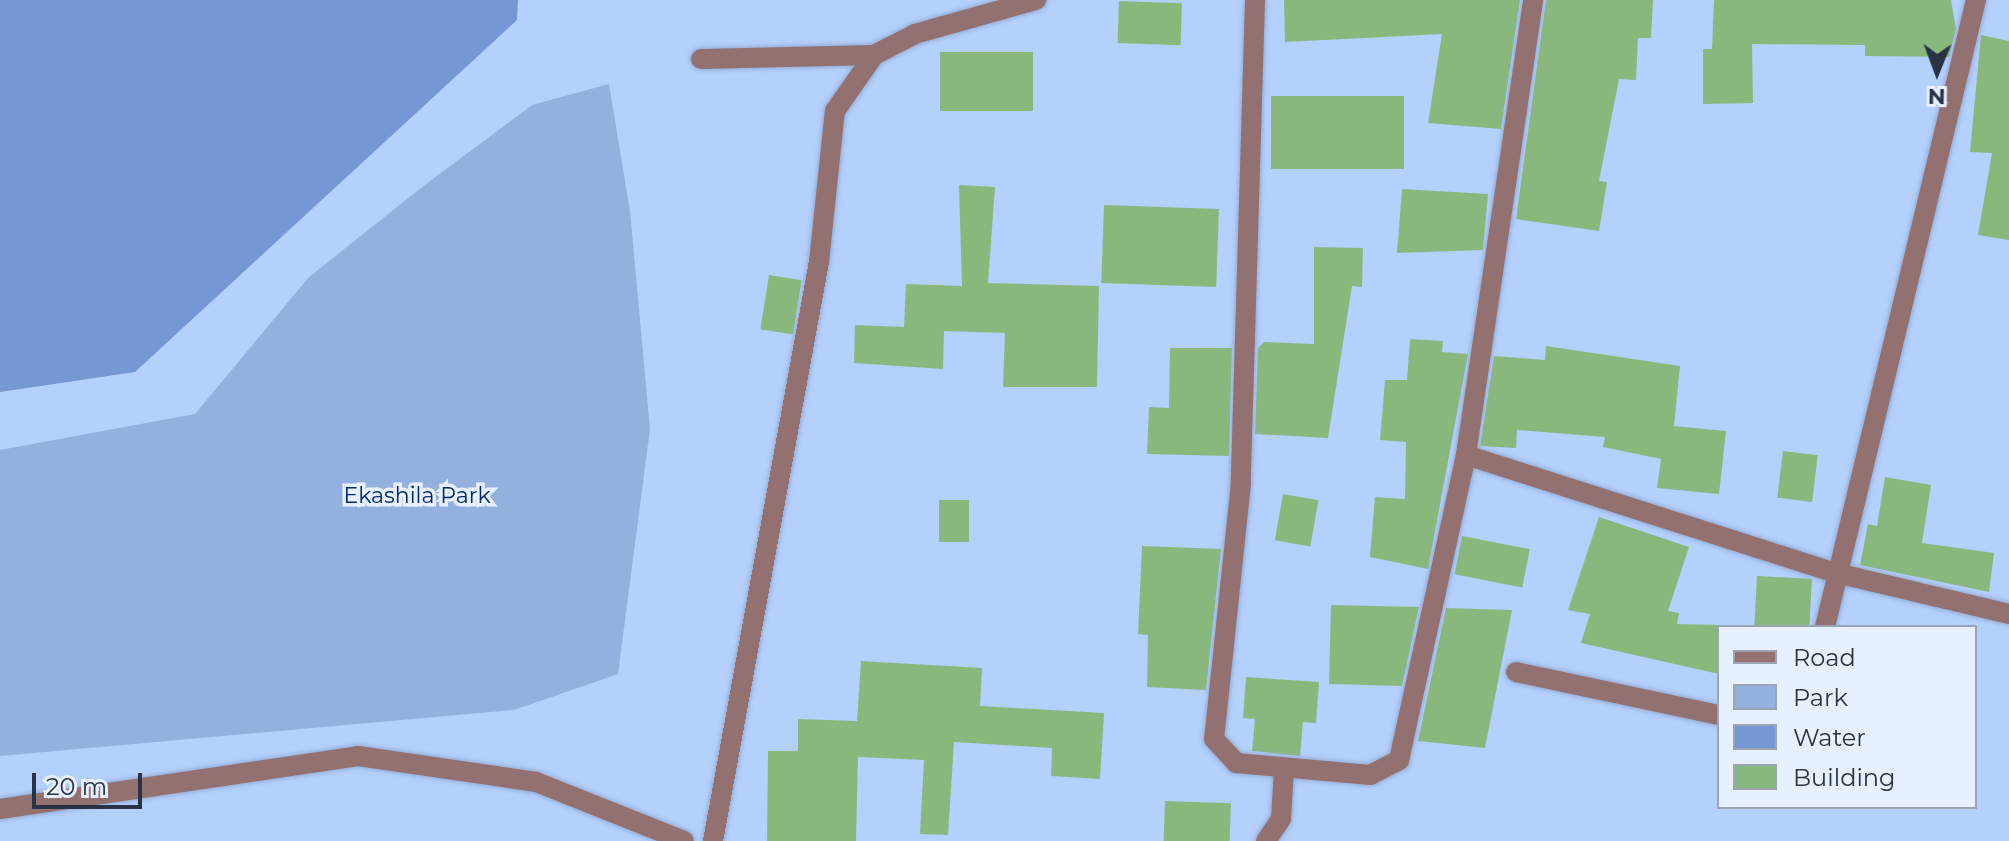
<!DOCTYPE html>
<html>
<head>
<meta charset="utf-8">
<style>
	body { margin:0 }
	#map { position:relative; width:2009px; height:841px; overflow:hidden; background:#b4d0fd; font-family:Montserrat,sans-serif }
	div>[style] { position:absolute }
	.green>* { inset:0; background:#93b0de }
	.water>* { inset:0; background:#7398d3 }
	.building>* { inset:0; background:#89b87d; transform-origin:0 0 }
	.roads { filter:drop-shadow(0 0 2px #95add5) drop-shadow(0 0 2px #95add5) }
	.minor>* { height:20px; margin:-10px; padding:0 10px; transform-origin:10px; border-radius:10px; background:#947171 }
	span { translate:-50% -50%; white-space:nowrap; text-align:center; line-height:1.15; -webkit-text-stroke:7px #e7f0fe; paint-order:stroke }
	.park-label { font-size:22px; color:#002a6e }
	.legend { position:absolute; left:1717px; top:625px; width:260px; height:184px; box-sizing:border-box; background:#e7f0fe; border:2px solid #9ba4b4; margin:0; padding:10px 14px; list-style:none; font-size:24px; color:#283345 }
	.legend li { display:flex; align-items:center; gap:16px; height:40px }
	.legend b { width:40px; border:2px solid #9ba4b4 }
	.north { position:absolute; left:1897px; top:32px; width:80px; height:80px; -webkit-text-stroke:6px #e7f0fe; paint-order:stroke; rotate:181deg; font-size:22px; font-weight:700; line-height:32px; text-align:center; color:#283345 }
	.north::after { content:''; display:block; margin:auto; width:28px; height:36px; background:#283345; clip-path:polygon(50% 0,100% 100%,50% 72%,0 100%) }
	.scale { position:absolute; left:32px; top:773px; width:110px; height:36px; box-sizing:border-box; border:4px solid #283345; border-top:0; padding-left:10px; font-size:24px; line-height:28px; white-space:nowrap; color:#283345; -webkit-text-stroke:6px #e7f0fe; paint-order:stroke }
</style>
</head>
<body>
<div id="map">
	<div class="green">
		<div style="clip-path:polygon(609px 84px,630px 211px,650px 429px,618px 674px,514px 710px,0 756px,0 450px,195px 414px,309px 277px,426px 184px,532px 105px)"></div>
	</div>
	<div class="water">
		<div style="clip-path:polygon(0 0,518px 0,517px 20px,135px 372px,0 392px)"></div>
	</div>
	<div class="building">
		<div style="clip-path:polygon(1284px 0,1520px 0,1501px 129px,1428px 123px,1442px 34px,1285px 42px)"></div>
		<div style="clip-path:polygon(1546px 0,1653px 0,1651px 38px,1638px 38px,1636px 80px,1619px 79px,1599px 181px,1607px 182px,1599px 231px,1516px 219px)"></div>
		<div style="clip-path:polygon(1714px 0,1951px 0,1956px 29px,1949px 57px,1865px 56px,1865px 45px,1752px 44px,1753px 103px,1703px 104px,1703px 49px,1712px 49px)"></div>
		<div style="left:1119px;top:1px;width:63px;height:42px;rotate:2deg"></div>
		<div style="clip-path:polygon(1981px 35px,2009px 41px,2009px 240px,1978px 235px,1992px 153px,1970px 152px)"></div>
		<div style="left:1033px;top:52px;width:59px;height:93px;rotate:90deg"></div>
		<div style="left:1271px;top:96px;width:133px;height:73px"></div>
		<div style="clip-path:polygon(959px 185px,995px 187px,988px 283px,1099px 286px,1097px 387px,1003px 387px,1005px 333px,944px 331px,943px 369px,854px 363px,855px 325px,904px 327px,906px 284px,962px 286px)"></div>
		<div style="clip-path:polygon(1402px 189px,1488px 194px,1483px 250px,1397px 253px)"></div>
		<div style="left:1104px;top:205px;width:115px;height:78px;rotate:2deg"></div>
		<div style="clip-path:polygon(1314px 247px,1363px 248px,1362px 287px,1352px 286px,1328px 438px,1255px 434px,1258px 348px,1264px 342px,1314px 344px)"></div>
		<div style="left:769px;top:275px;width:33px;height:55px;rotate:9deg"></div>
		<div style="clip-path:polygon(1410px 339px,1443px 341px,1442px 352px,1468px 354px,1428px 569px,1370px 557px,1375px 497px,1405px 499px,1406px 442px,1380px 440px,1385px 380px,1407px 380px)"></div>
		<div style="clip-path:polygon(1546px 346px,1680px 366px,1674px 426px,1726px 431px,1719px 494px,1657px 488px,1661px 459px,1603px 447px,1605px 437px,1517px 430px,1516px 448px,1480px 446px,1494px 356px,1545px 360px)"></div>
		<div style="clip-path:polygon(1170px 348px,1232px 348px,1229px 456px,1147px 454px,1149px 407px,1169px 408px)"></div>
		<div style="left:1783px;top:451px;width:35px;height:47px;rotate:7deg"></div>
		<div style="clip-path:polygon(1885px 477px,1931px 485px,1922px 543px,1994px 553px,1989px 592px,1860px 565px,1868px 524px,1877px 526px)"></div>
		<div style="left:1283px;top:494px;width:36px;height:47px;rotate:10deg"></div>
		<div style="left:939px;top:500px;width:30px;height:42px"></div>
		<div style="clip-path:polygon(1599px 517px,1689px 547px,1668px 611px,1679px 613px,1677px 624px,1719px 625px,1719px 674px,1581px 643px,1590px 614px,1568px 610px)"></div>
		<div style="left:1462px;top:536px;width:69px;height:39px;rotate:11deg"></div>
		<div style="clip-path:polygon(1142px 546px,1221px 549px,1206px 690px,1147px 687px,1148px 635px,1138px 634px)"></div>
		<div style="left:1757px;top:576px;width:55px;height:51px;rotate:3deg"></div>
		<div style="clip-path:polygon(1331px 605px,1419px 607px,1402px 686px,1329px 684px)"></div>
		<div style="clip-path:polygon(1446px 608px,1512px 610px,1485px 748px,1418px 741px)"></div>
		<div style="clip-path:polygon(861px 661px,982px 668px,980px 706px,1104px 713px,1100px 779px,1051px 776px,1052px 748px,954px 742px,948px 835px,920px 834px,924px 760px,858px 757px,856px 841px,767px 841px,768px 751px,798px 751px,798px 719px,857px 721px)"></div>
		<div style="clip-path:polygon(1246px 677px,1319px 682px,1316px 723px,1303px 722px,1300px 756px,1252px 751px,1255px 719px,1243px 718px)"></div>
		<div style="left:1165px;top:801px;width:66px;height:40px;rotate:2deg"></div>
	</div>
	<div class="roads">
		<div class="minor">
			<div style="left:1255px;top:0;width:483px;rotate:91.7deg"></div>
			<div style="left:1241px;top:483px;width:257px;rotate:96deg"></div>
			<div style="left:1214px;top:739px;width:33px;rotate:47deg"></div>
			<div style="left:1236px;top:763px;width:135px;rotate:5.1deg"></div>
			<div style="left:1370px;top:775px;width:33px;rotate:-27deg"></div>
			<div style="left:1399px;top:760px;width:312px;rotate:-77.6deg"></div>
			<div style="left:1466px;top:455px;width:460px;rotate:-81.6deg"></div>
			<div style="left:701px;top:59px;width:173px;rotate:-1.3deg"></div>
			<div style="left:1466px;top:455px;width:388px;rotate:17.7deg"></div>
			<div style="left:1836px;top:573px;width:178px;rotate:13.3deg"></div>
			<div style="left:1825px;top:627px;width:645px;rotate:-76.46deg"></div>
			<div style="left:1516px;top:672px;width:208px;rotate:12deg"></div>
			<div style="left:0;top:809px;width:362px;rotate:-8.4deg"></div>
			<div style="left:358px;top:756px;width:180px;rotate:8.3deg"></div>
			<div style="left:536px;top:782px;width:159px;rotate:21.7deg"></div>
			<div style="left:713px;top:841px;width:589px;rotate:-79.63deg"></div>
			<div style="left:819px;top:262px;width:152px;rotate:-84deg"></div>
			<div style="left:835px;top:111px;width:68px;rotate:-55.1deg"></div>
			<div style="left:874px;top:55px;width:46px;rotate:-27.1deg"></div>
			<div style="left:915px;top:34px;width:126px;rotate:-15.7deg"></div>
			<div style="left:1266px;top:841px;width:27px;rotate:-56deg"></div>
			<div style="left:1281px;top:819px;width:50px;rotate:-86.6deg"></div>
		</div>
	</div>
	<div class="park-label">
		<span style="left:417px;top:496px">Ekashila Park</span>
	</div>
	<ul class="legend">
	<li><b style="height:10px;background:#947171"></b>Road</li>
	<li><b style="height:22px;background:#93b0de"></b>Park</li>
	<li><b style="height:22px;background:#7398d3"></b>Water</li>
	<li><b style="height:22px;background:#89b87d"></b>Building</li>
	</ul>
	<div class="north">N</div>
	<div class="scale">20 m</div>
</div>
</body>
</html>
